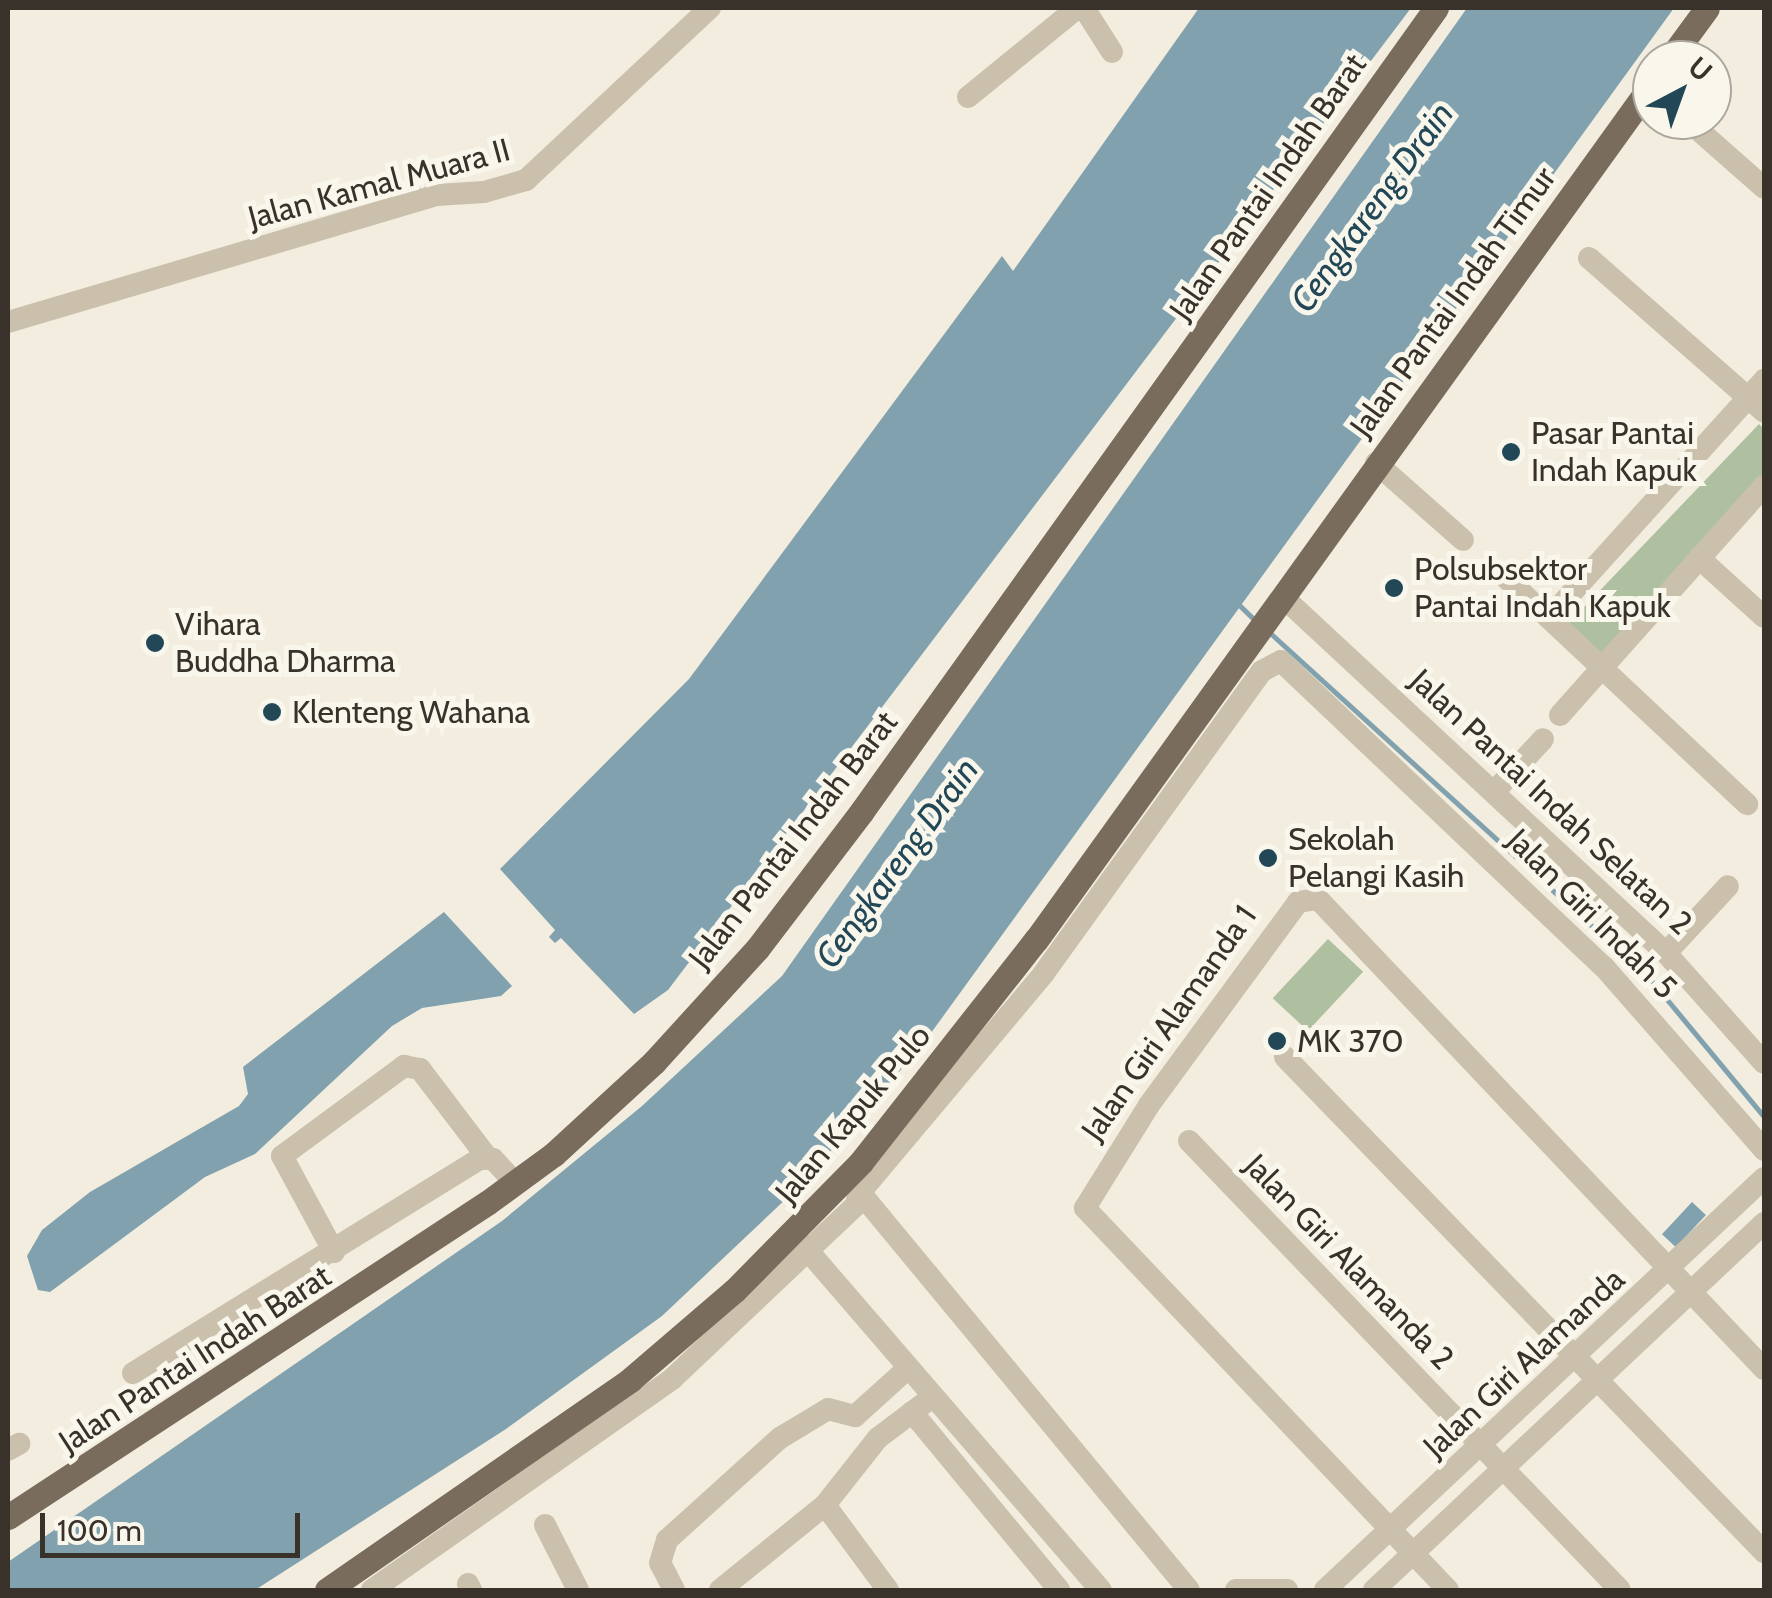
<!DOCTYPE html>
<html>
<head>
<meta charset="utf-8">
<style>
	body { margin:0 }
	#map { position:relative; width:1772px; height:1598px; overflow:hidden; background:#f2eddf; font-family:Cabin,sans-serif }
	div>[style] { position:absolute }
	.green>* { inset:0; background:#aec0a0; transform-origin:0 0 }
	.water>* { inset:0; background:#80a1ad; transform-origin:0 0 }
	.stream>* { height:5px; margin:-2.5px; padding:0 2.5px; transform-origin:2.5px; border-radius:2.5px; background:#80a1ad }
	.minor>* { height:22px; margin:-11px; padding:0 11px; transform-origin:11px; border-radius:11px; background:#cac0ac }
	.major>* { height:25px; margin:-12.5px; padding:0 12.5px; transform-origin:12.5px; border-radius:12.5px; background:#796c5c }
	.dots>* { width:28px; height:28px; translate:-50% -50%; box-sizing:border-box; border:5px solid #f9f6ec; border-radius:50% }
	span { translate:-50% -50%; white-space:nowrap; text-align:center; line-height:1.15; -webkit-text-stroke:10px #f9f6ec; paint-order:stroke }
	.street-label { font-size:32px; color:#38322a }
	.poi-label { font-size:32px; color:#38322a }
	.left { translate:0 -50%; text-align:left }
	.water-label { font-size:35px; color:#224757; font-style:italic }
	.frame { position:absolute; inset:0; border:10px solid #38322a; pointer-events:none }
	.north { position:absolute; left:1632px; top:40px; width:100px; height:100px; box-sizing:border-box; background:#f9f6ec; border:2px solid #aca89e; border-radius:50%; rotate:41deg; font-size:28px; font-weight:700; line-height:40px; text-align:center; color:#38322a }
	.north::after { content:''; display:block; margin:auto; width:35px; height:45px; background:#224757; clip-path:polygon(50% 0,100% 100%,50% 72%,0 100%) }
	.scale { position:absolute; left:40px; top:1513px; width:260px; height:45px; box-sizing:border-box; border:5px solid #38322a; border-top:0; padding-left:12px; font-size:30px; line-height:35px; white-space:nowrap; color:#38322a; -webkit-text-stroke:8px #f9f6ec; paint-order:stroke }
</style>
</head>
<body>
<div id="map">
	<div class="green">
		<div style="clip-path:polygon(1759px 424px,1764px 429px,1764px 498px,1607px 664px,1566px 626px)"></div>
		<div style="left:1328px;top:939px;width:48px;height:81px;rotate:43deg"></div>
	</div>
	<div class="water">
		<div style="clip-path:polygon(1199px 8px,1411px 8px,668px 990px,634px 1014px,561px 938px,555px 943px,549px 937px,555px 930px,500px 869px,689px 679px,1002px 256px,1013px 271px)"></div>
		<div style="clip-path:polygon(1467px 8px,1674px 8px,923px 1044px,806px 1180px,662px 1316px,506px 1429px,255px 1590px,8px 1590px,8px 1562px,502px 1221px,642px 1106px,782px 976px)"></div>
		<div style="clip-path:polygon(444px 912px,512px 986px,501px 996px,422px 1008px,392px 1026px,255px 1154px,205px 1177px,50px 1292px,38px 1290px,27px 1256px,42px 1230px,90px 1192px,239px 1106px,248px 1094px,243px 1067px)"></div>
		<div style="left:1692px;top:1202px;width:19px;height:44px;rotate:43deg"></div>
	</div>
	<div class="stream">
		<div style="left:1236px;top:602px;width:29px;rotate:44deg"></div>
		<div style="left:1269px;top:632px;width:515px;rotate:42.33deg"></div>
		<div style="left:1650px;top:979px;width:179px;rotate:50.4deg"></div>
	</div>
	<div class="minor">
		<div style="left:1084px;top:8px;width:52px;rotate:57.5deg"></div>
		<div style="left:968px;top:97px;width:141px;rotate:-39.2deg"></div>
		<div style="left:1687px;top:120px;width:103px;rotate:41.4deg"></div>
		<div style="left:1589px;top:258px;width:233px;rotate:41.3deg"></div>
		<div style="left:8px;top:322px;width:447px;rotate:-16.5deg"></div>
		<div style="left:437px;top:195px;width:47px;rotate:-3.7deg"></div>
		<div style="left:484px;top:192px;width:44px;rotate:-15.9deg"></div>
		<div style="left:526px;top:180px;width:252px;rotate:-43.1deg"></div>
		<div style="left:1376px;top:463px;width:116px;rotate:41.5deg"></div>
		<div style="left:1699px;top:558px;width:88px;rotate:42.2deg"></div>
		<div style="left:1503px;top:575px;width:335px;rotate:43.2deg"></div>
		<div style="left:1283px;top:597px;width:523px;rotate:42.91deg"></div>
		<div style="left:1666px;top:953px;width:147px;rotate:48.3deg"></div>
		<div style="left:1549px;top:618px;width:321px;rotate:-47.9deg"></div>
		<div style="left:1560px;top:715px;width:307px;rotate:-48.3deg"></div>
		<div style="left:1494px;top:792px;width:72px;rotate:-47.2deg"></div>
		<div style="left:1666px;top:953px;width:91px;rotate:-47.2deg"></div>
		<div style="left:1285px;top:1057px;width:689px;rotate:45.94deg"></div>
		<div style="left:1189px;top:1141px;width:622px;rotate:46.17deg"></div>
		<div style="left:863px;top:1189px;width:282px;rotate:-50deg"></div>
		<div style="left:1044px;top:973px;width:372px;rotate:-54.2deg"></div>
		<div style="left:1262px;top:671px;width:21px;rotate:-28deg"></div>
		<div style="left:1281px;top:661px;width:445px;rotate:43.5deg"></div>
		<div style="left:1604px;top:967px;width:243px;rotate:48.8deg"></div>
		<div style="left:863px;top:1196px;width:511px;rotate:50.4deg"></div>
		<div style="left:803px;top:1245px;width:456px;rotate:49.2deg"></div>
		<div style="left:334px;top:1252px;width:109px;rotate:-118.4deg"></div>
		<div style="left:282px;top:1156px;width:152px;rotate:-36.4deg"></div>
		<div style="left:404px;top:1066px;width:16px;rotate:11deg"></div>
		<div style="left:420px;top:1069px;width:111px;rotate:52.7deg"></div>
		<div style="left:133px;top:1373px;width:407px;rotate:-31.7deg"></div>
		<div style="left:479px;top:1159px;width:14px"></div>
		<div style="left:493px;top:1159px;width:33px;rotate:47deg"></div>
		<div style="left:912px;top:1412px;width:231px;rotate:50.4deg"></div>
		<div style="left:8px;top:1450px;width:13px;rotate:-29deg"></div>
		<div style="left:825px;top:1505px;width:106px;rotate:53.5deg"></div>
		<div style="left:545px;top:1525px;width:73px;rotate:63.1deg"></div>
		<div style="left:468px;top:1584px;width:7px;rotate:63deg"></div>
		<div style="left:372px;top:1590px;width:367px;rotate:-35.1deg"></div>
		<div style="left:672px;top:1379px;width:253px;rotate:-43.4deg"></div>
		<div style="left:856px;top:1205px;width:30px;rotate:-78deg"></div>
		<div style="left:674px;top:1590px;width:30px;rotate:-117deg"></div>
		<div style="left:660px;top:1563px;width:24px;rotate:-73deg"></div>
		<div style="left:667px;top:1540px;width:152px;rotate:-42.1deg"></div>
		<div style="left:780px;top:1438px;width:56px;rotate:-31.1deg"></div>
		<div style="left:828px;top:1409px;width:28px;rotate:15deg"></div>
		<div style="left:855px;top:1416px;width:70px;rotate:-42.1deg"></div>
		<div style="left:720px;top:1590px;width:135px;rotate:-39deg"></div>
		<div style="left:825px;top:1505px;width:85px;rotate:-51.7deg"></div>
		<div style="left:878px;top:1438px;width:66px;rotate:-37deg"></div>
		<div style="left:1236px;top:1590px;width:51px"></div>
		<div style="left:1325px;top:1590px;width:602px;rotate:-43.18deg"></div>
		<div style="left:1374px;top:1590px;width:536px;rotate:-43.26deg"></div>
		<div style="left:1448px;top:1590px;width:527px;rotate:-133.54deg"></div>
		<div style="left:1085px;top:1208px;width:121px;rotate:-58.1deg"></div>
		<div style="left:1149px;top:1105px;width:252px;rotate:-53.7deg"></div>
		<div style="left:1298px;top:902px;width:20px;rotate:-9deg"></div>
		<div style="left:1318px;top:899px;width:648px;rotate:46.5deg"></div>
	</div>
	<div class="major">
		<div style="left:1669px;top:60px;width:64px;rotate:-53.8deg"></div>
		<div style="left:8px;top:1517px;width:573px;rotate:-33.25deg"></div>
		<div style="left:487px;top:1203px;width:83px;rotate:-36.2deg"></div>
		<div style="left:554px;top:1154px;width:136px;rotate:-42.6deg"></div>
		<div style="left:654px;top:1062px;width:153px;rotate:-47.7deg"></div>
		<div style="left:757px;top:949px;width:173px;rotate:-52.7deg"></div>
		<div style="left:862px;top:811px;width:987px;rotate:-54.44deg"></div>
		<div style="left:327px;top:1590px;width:369px;rotate:-34.7deg"></div>
		<div style="left:630px;top:1380px;width:137px;rotate:-40.6deg"></div>
		<div style="left:734px;top:1291px;width:181px;rotate:-45.4deg"></div>
		<div style="left:861px;top:1162px;width:283px;rotate:-51.8deg"></div>
		<div style="left:1036px;top:940px;width:1055px;rotate:-54.26deg"></div>
	</div>
	<div class="dots">
		<div style="left:1511px;top:452px;background:#224757"></div>
		<div style="left:1394px;top:588px;background:#224757"></div>
		<div style="left:155px;top:643px;background:#224757"></div>
		<div style="left:272px;top:712px;background:#224757"></div>
		<div style="left:1268px;top:858px;background:#224757"></div>
		<div style="left:1277px;top:1041px;background:#224757"></div>
	</div>
	<div class="street-label">
		<span style="left:379px;top:184px;rotate:-15deg">Jalan Kamal Muara II</span>
		<span style="left:1268px;top:187px;rotate:-55deg">Jalan Pantai Indah Barat</span>
		<span style="left:1453px;top:302px;rotate:-54deg">Jalan Pantai Indah Timur</span>
		<span style="left:1551px;top:802px;rotate:43deg">Jalan Pantai Indah Selatan 2</span>
		<span style="left:793px;top:840px;rotate:-52deg">Jalan Pantai Indah Barat</span>
		<span style="left:1592px;top:914px;rotate:45deg">Jalan Giri Indah 5</span>
		<span style="left:1169px;top:1023px;rotate:-55deg">Jalan Giri Alamanda 1</span>
		<span style="left:853px;top:1114px;rotate:-50deg">Jalan Kapuk Pulo</span>
		<span style="left:1349px;top:1262px;rotate:46deg">Jalan Giri Alamanda 2</span>
		<span style="left:195px;top:1359px;rotate:-33deg">Jalan Pantai Indah Barat</span>
		<span style="left:1524px;top:1363px;rotate:-43deg">Jalan Giri Alamanda</span>
	</div>
	<div class="poi-label">
		<span class="left" style="left:1531px;top:452px">Pasar Pantai<br>Indah Kapuk</span>
		<span class="left" style="left:1414px;top:588px">Polsubsektor<br>Pantai Indah Kapuk</span>
		<span class="left" style="left:175px;top:643px">Vihara<br>Buddha Dharma</span>
		<span class="left" style="left:292px;top:712px">Klenteng Wahana</span>
		<span class="left" style="left:1288px;top:858px">Sekolah<br>Pelangi Kasih</span>
		<span class="left" style="left:1297px;top:1041px">MK 370</span>
	</div>
	<div class="water-label">
		<span style="left:1372px;top:207px;rotate:-54deg">Cengkareng Drain</span>
		<span style="left:897px;top:863px;rotate:-54deg">Cengkareng Drain</span>
	</div>
	<div class="frame"></div>
	<div class="north">U</div>
	<div class="scale">100 m</div>
</div>
</body>
</html>
